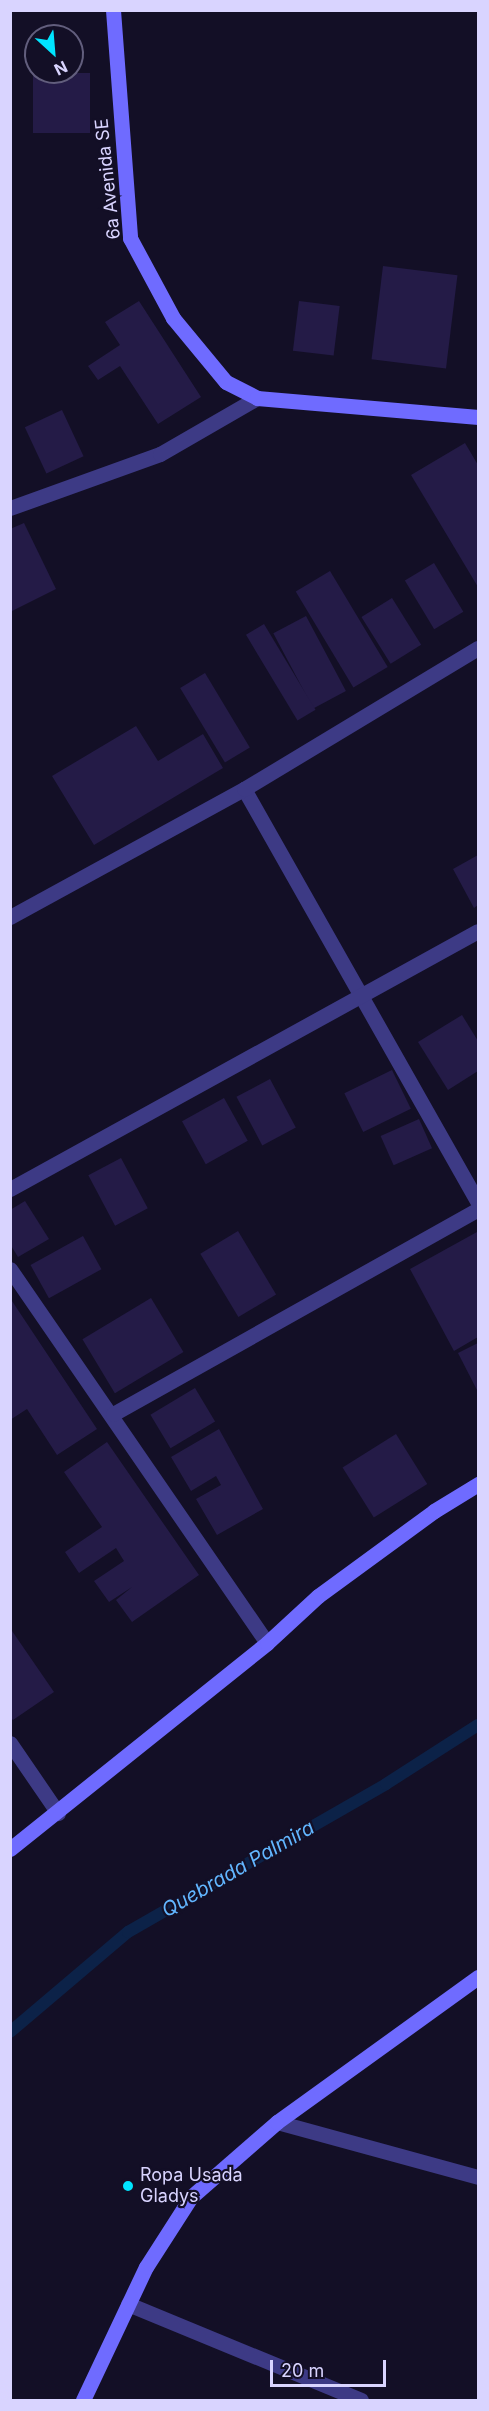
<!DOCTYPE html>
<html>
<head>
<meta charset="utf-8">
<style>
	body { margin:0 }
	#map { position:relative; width:489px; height:2411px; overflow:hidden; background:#130f26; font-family:Inter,sans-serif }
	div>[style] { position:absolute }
	.stream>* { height:12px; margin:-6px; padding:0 6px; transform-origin:6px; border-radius:6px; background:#0c2248 }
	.building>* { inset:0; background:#241b47; transform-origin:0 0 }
	.street>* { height:15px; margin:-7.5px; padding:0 7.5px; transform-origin:7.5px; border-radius:7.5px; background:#3d3a85 }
	.secondary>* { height:15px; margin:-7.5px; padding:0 7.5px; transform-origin:7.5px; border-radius:7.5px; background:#6f6bff }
	.dots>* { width:16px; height:16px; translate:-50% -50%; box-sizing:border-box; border:3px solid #130f26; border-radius:50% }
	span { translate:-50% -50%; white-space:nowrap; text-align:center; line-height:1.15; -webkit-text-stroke:4.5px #130f26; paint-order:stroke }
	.street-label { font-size:18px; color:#d9d4ff }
	.poi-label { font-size:18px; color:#d9d4ff }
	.left { translate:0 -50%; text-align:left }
	.water-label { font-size:20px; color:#62b6ff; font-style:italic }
	.frame { position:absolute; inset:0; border:12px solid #d9d4ff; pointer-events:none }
	.north { position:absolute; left:24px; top:24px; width:60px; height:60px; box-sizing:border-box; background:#130f26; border:2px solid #625e7d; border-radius:50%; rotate:154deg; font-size:16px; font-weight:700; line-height:24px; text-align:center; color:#d9d4ff }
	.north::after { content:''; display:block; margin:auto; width:21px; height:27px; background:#00e5ff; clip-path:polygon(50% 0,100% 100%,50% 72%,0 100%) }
	.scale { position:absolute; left:270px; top:2360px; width:116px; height:27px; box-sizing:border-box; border:3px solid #d9d4ff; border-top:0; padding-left:8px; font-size:18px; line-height:21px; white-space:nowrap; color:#d9d4ff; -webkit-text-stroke:4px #130f26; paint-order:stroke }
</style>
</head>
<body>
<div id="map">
	<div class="stream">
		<div style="left:10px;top:2032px;width:155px;rotate:-40.3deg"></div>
		<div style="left:128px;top:1932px;width:297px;rotate:-29.8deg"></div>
		<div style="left:386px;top:1784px;width:109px;rotate:-32.7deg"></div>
	</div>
	<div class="building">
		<div style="left:33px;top:73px;width:57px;height:60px"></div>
		<div style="left:383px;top:266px;width:75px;height:94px;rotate:7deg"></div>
		<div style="clip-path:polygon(139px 301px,201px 397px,158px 424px,120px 366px,98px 380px,88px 366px,120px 345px,105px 322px)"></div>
		<div style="left:299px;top:301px;width:41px;height:50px;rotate:7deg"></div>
		<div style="left:62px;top:410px;width:51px;height:41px;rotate:65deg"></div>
		<div style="clip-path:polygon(465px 443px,478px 465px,478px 587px,411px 475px)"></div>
		<div style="clip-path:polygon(24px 523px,56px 589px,12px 611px,10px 529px)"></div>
		<div style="left:434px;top:563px;width:57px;height:34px;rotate:59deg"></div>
		<div style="left:330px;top:571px;width:112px;height:40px;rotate:59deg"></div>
		<div style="left:392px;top:598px;width:55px;height:36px;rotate:58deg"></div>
		<div style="left:306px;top:616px;width:85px;height:37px;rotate:62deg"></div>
		<div style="left:264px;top:624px;width:100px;height:21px;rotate:59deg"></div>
		<div style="left:205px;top:673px;width:87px;height:29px;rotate:59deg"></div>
		<div style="clip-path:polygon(136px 726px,158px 761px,203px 734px,223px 768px,94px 845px,52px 776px)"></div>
		<div style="clip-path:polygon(478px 855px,478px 905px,474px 908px,453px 869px)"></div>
		<div style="clip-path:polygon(462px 1015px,478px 1041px,478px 1071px,448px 1090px,418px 1042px)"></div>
		<div style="left:392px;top:1070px;width:43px;height:53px;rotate:64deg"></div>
		<div style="left:270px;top:1079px;width:55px;height:38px;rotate:62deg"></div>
		<div style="left:224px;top:1098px;width:49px;height:48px;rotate:61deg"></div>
		<div style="left:419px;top:1119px;width:32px;height:42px;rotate:66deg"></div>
		<div style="left:121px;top:1158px;width:57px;height:37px;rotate:62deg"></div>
		<div style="clip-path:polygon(25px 1201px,49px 1239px,18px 1257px,10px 1244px,10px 1210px)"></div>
		<div style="left:238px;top:1231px;width:74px;height:44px;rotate:59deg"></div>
		<div style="clip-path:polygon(477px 1232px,478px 1337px,454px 1351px,410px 1269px)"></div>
		<div style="left:83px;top:1236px;width:38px;height:60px;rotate:61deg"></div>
		<div style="clip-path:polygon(10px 1298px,97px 1429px,57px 1455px,27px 1409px,10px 1420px)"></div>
		<div style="left:151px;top:1298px;width:63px;height:80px;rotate:59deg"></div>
		<div style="clip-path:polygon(478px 1343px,478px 1392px,458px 1353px)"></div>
		<div style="left:195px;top:1388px;width:39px;height:52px;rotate:59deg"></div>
		<div style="clip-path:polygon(219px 1429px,263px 1509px,217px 1535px,196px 1499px,221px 1485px,216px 1476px,191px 1491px,171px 1457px)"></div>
		<div style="left:396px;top:1434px;width:59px;height:63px;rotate:58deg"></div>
		<div style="clip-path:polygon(107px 1442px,199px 1575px,132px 1622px,116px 1600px,132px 1587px,109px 1602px,94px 1581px,124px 1561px,116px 1548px,79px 1573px,65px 1552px,102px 1527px,64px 1472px)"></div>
		<div style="clip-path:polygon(10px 1628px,54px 1692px,13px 1720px,10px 1717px)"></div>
	</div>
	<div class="street">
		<div style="left:10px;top:508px;width:159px;rotate:-19.8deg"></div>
		<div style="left:160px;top:454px;width:112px;rotate:-30deg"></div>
		<div style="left:244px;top:789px;width:476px;rotate:60.5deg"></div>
		<div style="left:10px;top:917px;width:267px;rotate:-28.7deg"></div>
		<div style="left:244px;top:789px;width:273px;rotate:-31.1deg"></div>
		<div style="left:10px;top:1189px;width:534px;rotate:-28.87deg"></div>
		<div style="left:10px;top:1269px;width:454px;rotate:55.5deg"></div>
		<div style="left:113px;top:1414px;width:419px;rotate:-29.3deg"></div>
		<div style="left:10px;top:1743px;width:85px;rotate:55.6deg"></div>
		<div style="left:277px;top:2122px;width:208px;rotate:15.3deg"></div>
		<div style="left:128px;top:2304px;width:252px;rotate:22.4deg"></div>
	</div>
	<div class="secondary">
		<div style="left:113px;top:10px;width:229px;rotate:85.7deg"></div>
		<div style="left:130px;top:238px;width:91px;rotate:61.7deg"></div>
		<div style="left:173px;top:318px;width:83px;rotate:50.4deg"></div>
		<div style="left:226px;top:382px;width:35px;rotate:27deg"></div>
		<div style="left:257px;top:398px;width:222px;rotate:4.9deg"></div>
		<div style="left:10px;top:1849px;width:329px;rotate:-38.7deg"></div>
		<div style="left:267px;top:1643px;width:69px;rotate:-42.7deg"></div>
		<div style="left:318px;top:1596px;width:144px;rotate:-36.2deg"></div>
		<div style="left:434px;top:1511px;width:52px;rotate:-31.5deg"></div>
		<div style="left:83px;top:2400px;width:147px;rotate:-64.7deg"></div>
		<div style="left:146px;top:2267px;width:83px;rotate:-57.3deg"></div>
		<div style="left:191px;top:2197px;width:114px;rotate:-41.1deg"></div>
		<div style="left:277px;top:2122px;width:248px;rotate:-35.8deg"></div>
	</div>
	<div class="dots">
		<div style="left:128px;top:2186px;background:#00e5ff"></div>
	</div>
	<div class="street-label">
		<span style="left:108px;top:179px;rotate:-96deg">6a Avenida SE</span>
	</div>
	<div class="poi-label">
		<span class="left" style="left:140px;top:2186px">Ropa Usada<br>Gladys</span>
	</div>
	<div class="water-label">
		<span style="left:238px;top:1869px;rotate:-30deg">Quebrada Palmira</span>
	</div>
	<div class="frame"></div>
	<div class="north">N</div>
	<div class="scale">20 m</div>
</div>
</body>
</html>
